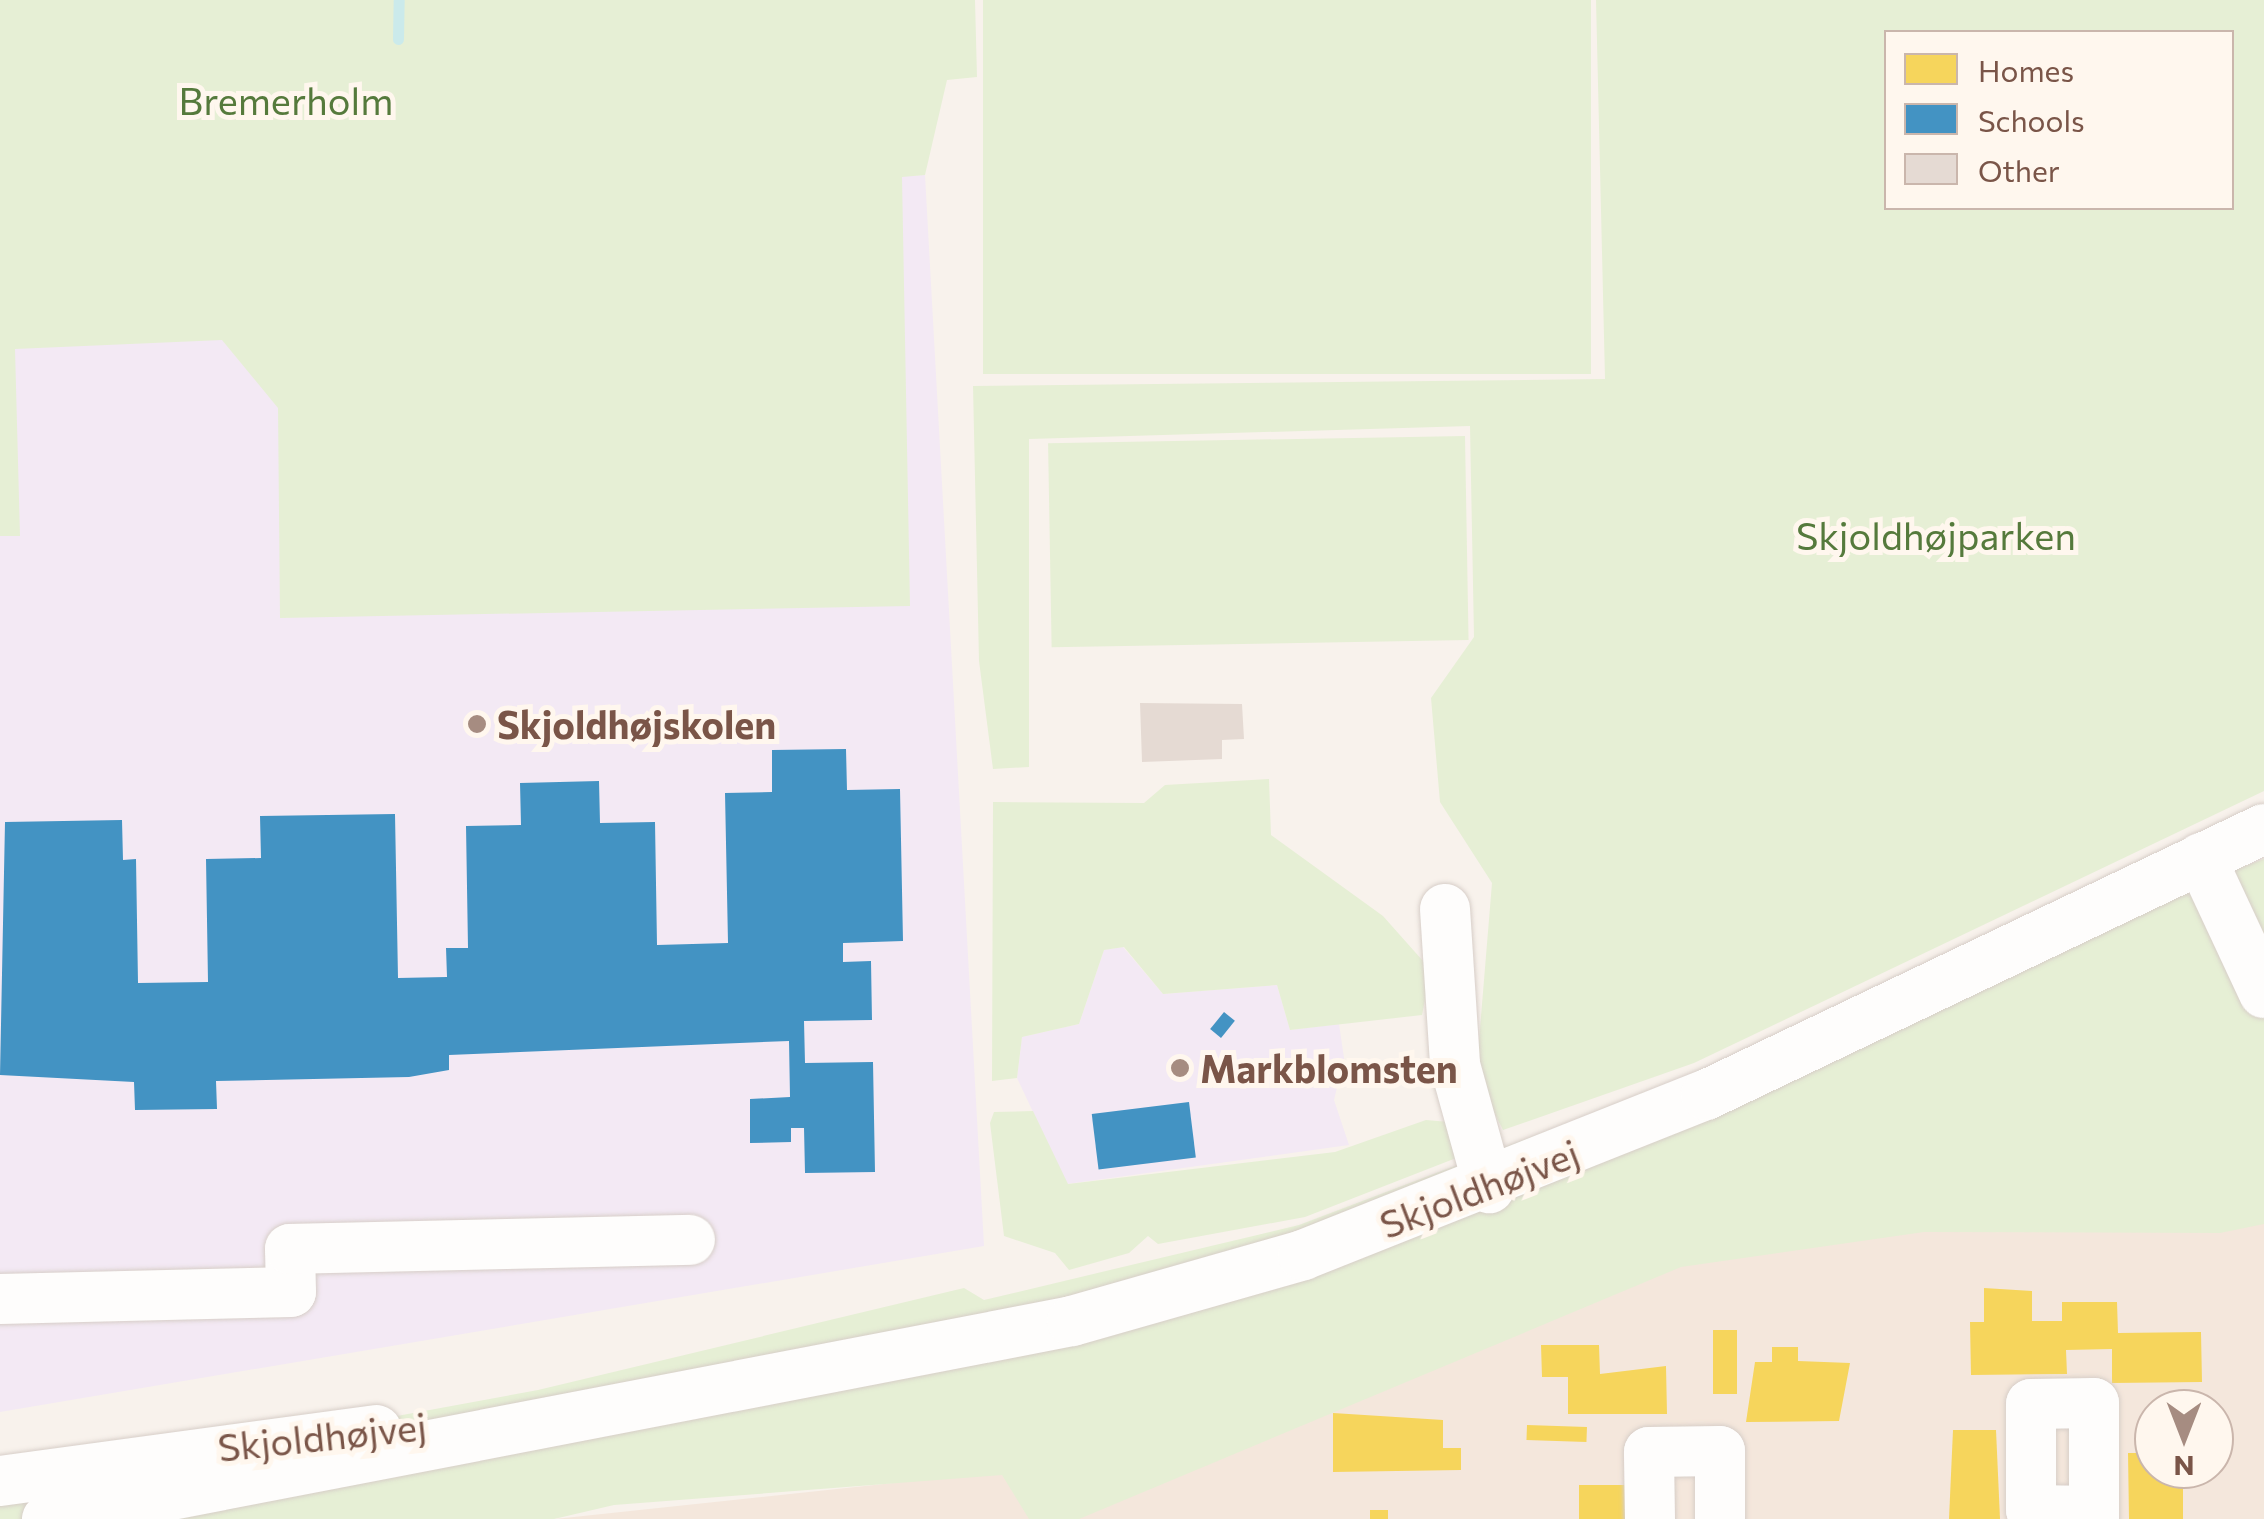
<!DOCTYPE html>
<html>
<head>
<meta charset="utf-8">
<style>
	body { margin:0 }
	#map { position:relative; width:2264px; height:1519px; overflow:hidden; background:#f8f2ec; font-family:Commissioner,sans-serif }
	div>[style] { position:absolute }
	.residential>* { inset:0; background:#f4e7dc }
	.education>* { inset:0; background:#f3e9f4 }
	.green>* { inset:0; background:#e6efd5; transform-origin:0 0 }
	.homes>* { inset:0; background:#f6d55c; transform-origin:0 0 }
	.schools>* { inset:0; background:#4393c3; transform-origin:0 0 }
	.stream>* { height:11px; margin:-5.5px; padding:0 5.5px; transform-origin:5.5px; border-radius:5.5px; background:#cbeaeb }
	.building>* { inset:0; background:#e5dad3 }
	.roads { filter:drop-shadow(0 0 2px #d7cec8) drop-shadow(0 0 2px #d7cec8) }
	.minor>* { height:50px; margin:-25px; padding:0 25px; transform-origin:25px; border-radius:25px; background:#fefdfc }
	.dots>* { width:28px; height:28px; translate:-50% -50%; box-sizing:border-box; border:5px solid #fff7ee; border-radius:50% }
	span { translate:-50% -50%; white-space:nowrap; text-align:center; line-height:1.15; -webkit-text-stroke:10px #fff7ee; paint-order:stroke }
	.park-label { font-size:38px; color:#557a3c }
	.poi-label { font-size:38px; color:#7a5548; font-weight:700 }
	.left { translate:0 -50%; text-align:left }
	.street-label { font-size:38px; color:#7a5548 }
	.legend { position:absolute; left:1884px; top:30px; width:350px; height:180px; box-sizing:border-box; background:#fff7ee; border:2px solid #cab6ac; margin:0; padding:12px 18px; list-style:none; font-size:30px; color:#7a5548 }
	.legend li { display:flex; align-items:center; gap:20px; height:50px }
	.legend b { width:50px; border:2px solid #cab6ac }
	.north { position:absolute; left:2134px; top:1389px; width:100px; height:100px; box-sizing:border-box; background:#fff7ee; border:2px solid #cab6ac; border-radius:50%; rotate:180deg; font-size:28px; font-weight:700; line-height:40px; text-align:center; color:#7a5548 }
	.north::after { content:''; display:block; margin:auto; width:35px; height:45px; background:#a68c81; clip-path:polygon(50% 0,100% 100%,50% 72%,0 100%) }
</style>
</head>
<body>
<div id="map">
	<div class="residential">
		<div style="clip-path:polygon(evenodd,2264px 1222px,2264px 1519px,555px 1519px,1005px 1471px,1654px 1268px,1838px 1232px,2264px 1222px,2154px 1409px,2214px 1409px,2214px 1469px,2154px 1469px,2154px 1409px)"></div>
	</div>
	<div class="education">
		<div style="clip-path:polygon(0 44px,267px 202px,925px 175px,984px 1246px,0 1412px)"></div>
		<div style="clip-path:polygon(1123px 947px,1163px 994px,1277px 985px,1290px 1030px,1339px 1024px,1344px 1058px,1334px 1100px,1349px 1145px,1067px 1184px,1017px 1078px,1022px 1037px,1079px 1024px,1104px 950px)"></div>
	</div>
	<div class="green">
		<div style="clip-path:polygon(0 0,975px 0,977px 77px,947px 80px,925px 175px,902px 177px,910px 606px,280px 618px,278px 408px,222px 340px,15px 349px,20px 536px,0 536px)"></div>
		<div style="left:983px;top:0;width:608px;height:374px"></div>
		<div style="clip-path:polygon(evenodd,1596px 0,2264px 0,2264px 791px,1694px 1063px,1503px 1130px,1476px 1077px,1492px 883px,1440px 802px,1431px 698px,1474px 637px,1470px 426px,1029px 439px,1029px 767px,993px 769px,979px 661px,973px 386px,1605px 379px,1596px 0,1886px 32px,2232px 32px,2232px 208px,1886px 208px,1886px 32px)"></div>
		<div style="left:1465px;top:436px;width:204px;height:417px;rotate:89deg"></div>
		<div style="clip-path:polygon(1269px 779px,1271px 835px,1383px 916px,1431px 970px,1422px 1015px,1290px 1030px,1277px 985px,1163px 994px,1124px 947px,1104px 950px,1079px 1024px,1022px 1037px,1017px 1078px,992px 1081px,993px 802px,1144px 803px,1165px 785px)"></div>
		<div style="clip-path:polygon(2264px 859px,2264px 1224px,2220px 1233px,1924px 1232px,1681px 1267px,1079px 1519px,1029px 1519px,1002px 1475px,614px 1505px,554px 1519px,0 1519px,0 1489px,538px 1390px,964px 1288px,984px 1300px,1299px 1225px)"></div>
		<div style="clip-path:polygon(1033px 1111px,1068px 1184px,1335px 1152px,1426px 1120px,1460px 1123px,1469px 1153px,1305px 1217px,1158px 1244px,1148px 1236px,1129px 1253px,1069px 1270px,1055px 1253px,1004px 1236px,990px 1123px,994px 1112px)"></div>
	</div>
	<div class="homes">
		<div style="clip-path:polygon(1984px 1288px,2032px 1291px,2032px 1321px,2062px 1321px,2062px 1302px,2117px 1302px,2118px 1333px,2201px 1332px,2202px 1382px,2112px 1383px,2112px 1349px,2066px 1350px,2067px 1374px,1971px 1375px,1970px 1322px,1984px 1322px)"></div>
		<div style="left:1713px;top:1330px;width:24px;height:64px"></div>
		<div style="clip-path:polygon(1541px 1345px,1599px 1345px,1600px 1374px,1666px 1366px,1667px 1414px,1568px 1414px,1568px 1377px,1542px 1377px)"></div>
		<div style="clip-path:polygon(1772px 1347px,1798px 1347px,1798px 1361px,1850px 1363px,1839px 1421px,1746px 1422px,1755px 1362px,1772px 1362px)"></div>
		<div style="clip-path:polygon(1333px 1413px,1443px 1420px,1443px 1448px,1461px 1448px,1461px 1470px,1333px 1472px)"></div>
		<div style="left:1527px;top:1425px;width:60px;height:15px;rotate:2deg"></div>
		<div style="clip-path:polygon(1953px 1430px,1996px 1430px,2000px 1519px,1949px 1519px)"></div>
		<div style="clip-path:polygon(2128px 1453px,2154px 1453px,2154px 1469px,2183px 1469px,2183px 1519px,2129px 1519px)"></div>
		<div style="left:1626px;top:1485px;width:34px;height:47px;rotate:90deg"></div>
		<div style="left:1370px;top:1510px;width:18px;height:9px"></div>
	</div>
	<div class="schools">
		<div style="clip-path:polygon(846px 749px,847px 790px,900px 789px,903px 941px,843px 943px,843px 962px,871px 961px,872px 1020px,804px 1021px,805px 1063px,873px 1062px,875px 1172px,805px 1173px,804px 1128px,791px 1128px,791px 1142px,750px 1143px,750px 1099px,790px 1097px,789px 1041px,449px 1055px,449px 1070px,409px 1077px,216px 1081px,217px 1109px,135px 1110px,134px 1082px,0 1075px,5px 822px,122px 820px,123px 860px,136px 859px,138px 983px,208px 982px,206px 859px,261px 858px,260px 816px,395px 814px,398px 978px,447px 977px,446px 948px,468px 948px,466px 826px,521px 825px,520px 783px,599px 781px,600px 823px,655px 822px,657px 945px,728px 943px,725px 793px,772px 792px,772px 750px)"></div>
		<div style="left:1224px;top:1012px;width:14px;height:22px;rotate:39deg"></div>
		<div style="left:1189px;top:1102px;width:56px;height:98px;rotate:83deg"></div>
	</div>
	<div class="stream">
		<div style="left:398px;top:39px;width:39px;rotate:-89deg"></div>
	</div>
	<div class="building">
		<div style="clip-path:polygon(1140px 703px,1242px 704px,1244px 739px,1222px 740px,1222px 759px,1142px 762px)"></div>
	</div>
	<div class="roads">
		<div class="minor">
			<div style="left:2201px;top:858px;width:149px;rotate:65deg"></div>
			<div style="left:1445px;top:909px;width:156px;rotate:86.3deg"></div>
			<div style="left:1455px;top:1065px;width:128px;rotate:74.5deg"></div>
			<div style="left:0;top:1299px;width:291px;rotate:-1.4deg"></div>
			<div style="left:291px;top:1292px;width:43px;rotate:-91.3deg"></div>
			<div style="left:290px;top:1249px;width:400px;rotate:-1.3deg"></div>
			<div style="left:0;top:1481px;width:380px;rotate:-7.7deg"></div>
			<div style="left:2094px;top:1511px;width:63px;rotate:-179.1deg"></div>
			<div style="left:2031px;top:1510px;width:106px;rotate:-90deg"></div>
			<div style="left:2031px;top:1404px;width:63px;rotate:-0.9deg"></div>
			<div style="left:2094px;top:1403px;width:116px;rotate:90deg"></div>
			<div style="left:47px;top:1519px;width:1044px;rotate:-10.93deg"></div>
			<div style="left:1072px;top:1321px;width:240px;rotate:-15.9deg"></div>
			<div style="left:1303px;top:1255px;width:434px;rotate:-21.7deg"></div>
			<div style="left:1706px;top:1095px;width:618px;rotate:-25.49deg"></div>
			<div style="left:1650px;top:1519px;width:67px;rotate:-90.9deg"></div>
			<div style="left:1649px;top:1452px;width:71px;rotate:-0.8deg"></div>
			<div style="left:1720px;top:1451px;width:68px;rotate:90deg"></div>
		</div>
	</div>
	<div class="dots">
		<div style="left:477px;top:724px;background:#a68c81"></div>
		<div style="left:1180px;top:1068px;background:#a68c81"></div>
	</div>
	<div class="park-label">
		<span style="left:286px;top:100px">Bremerholm</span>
		<span style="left:1936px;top:535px">Skjoldhøjparken</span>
	</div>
	<div class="poi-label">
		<span class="left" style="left:497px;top:724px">Skjoldhøjskolen</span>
		<span class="left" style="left:1200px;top:1068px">Markblomsten</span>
	</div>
	<div class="street-label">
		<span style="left:1479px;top:1188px;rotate:-21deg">Skjoldhøjvej</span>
		<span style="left:322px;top:1436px;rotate:-6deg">Skjoldhøjvej</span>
	</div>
	<ul class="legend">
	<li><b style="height:28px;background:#f6d55c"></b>Homes</li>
	<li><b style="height:28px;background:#4393c3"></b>Schools</li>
	<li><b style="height:28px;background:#e5dad3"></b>Other</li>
	</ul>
	<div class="north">N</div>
</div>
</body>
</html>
